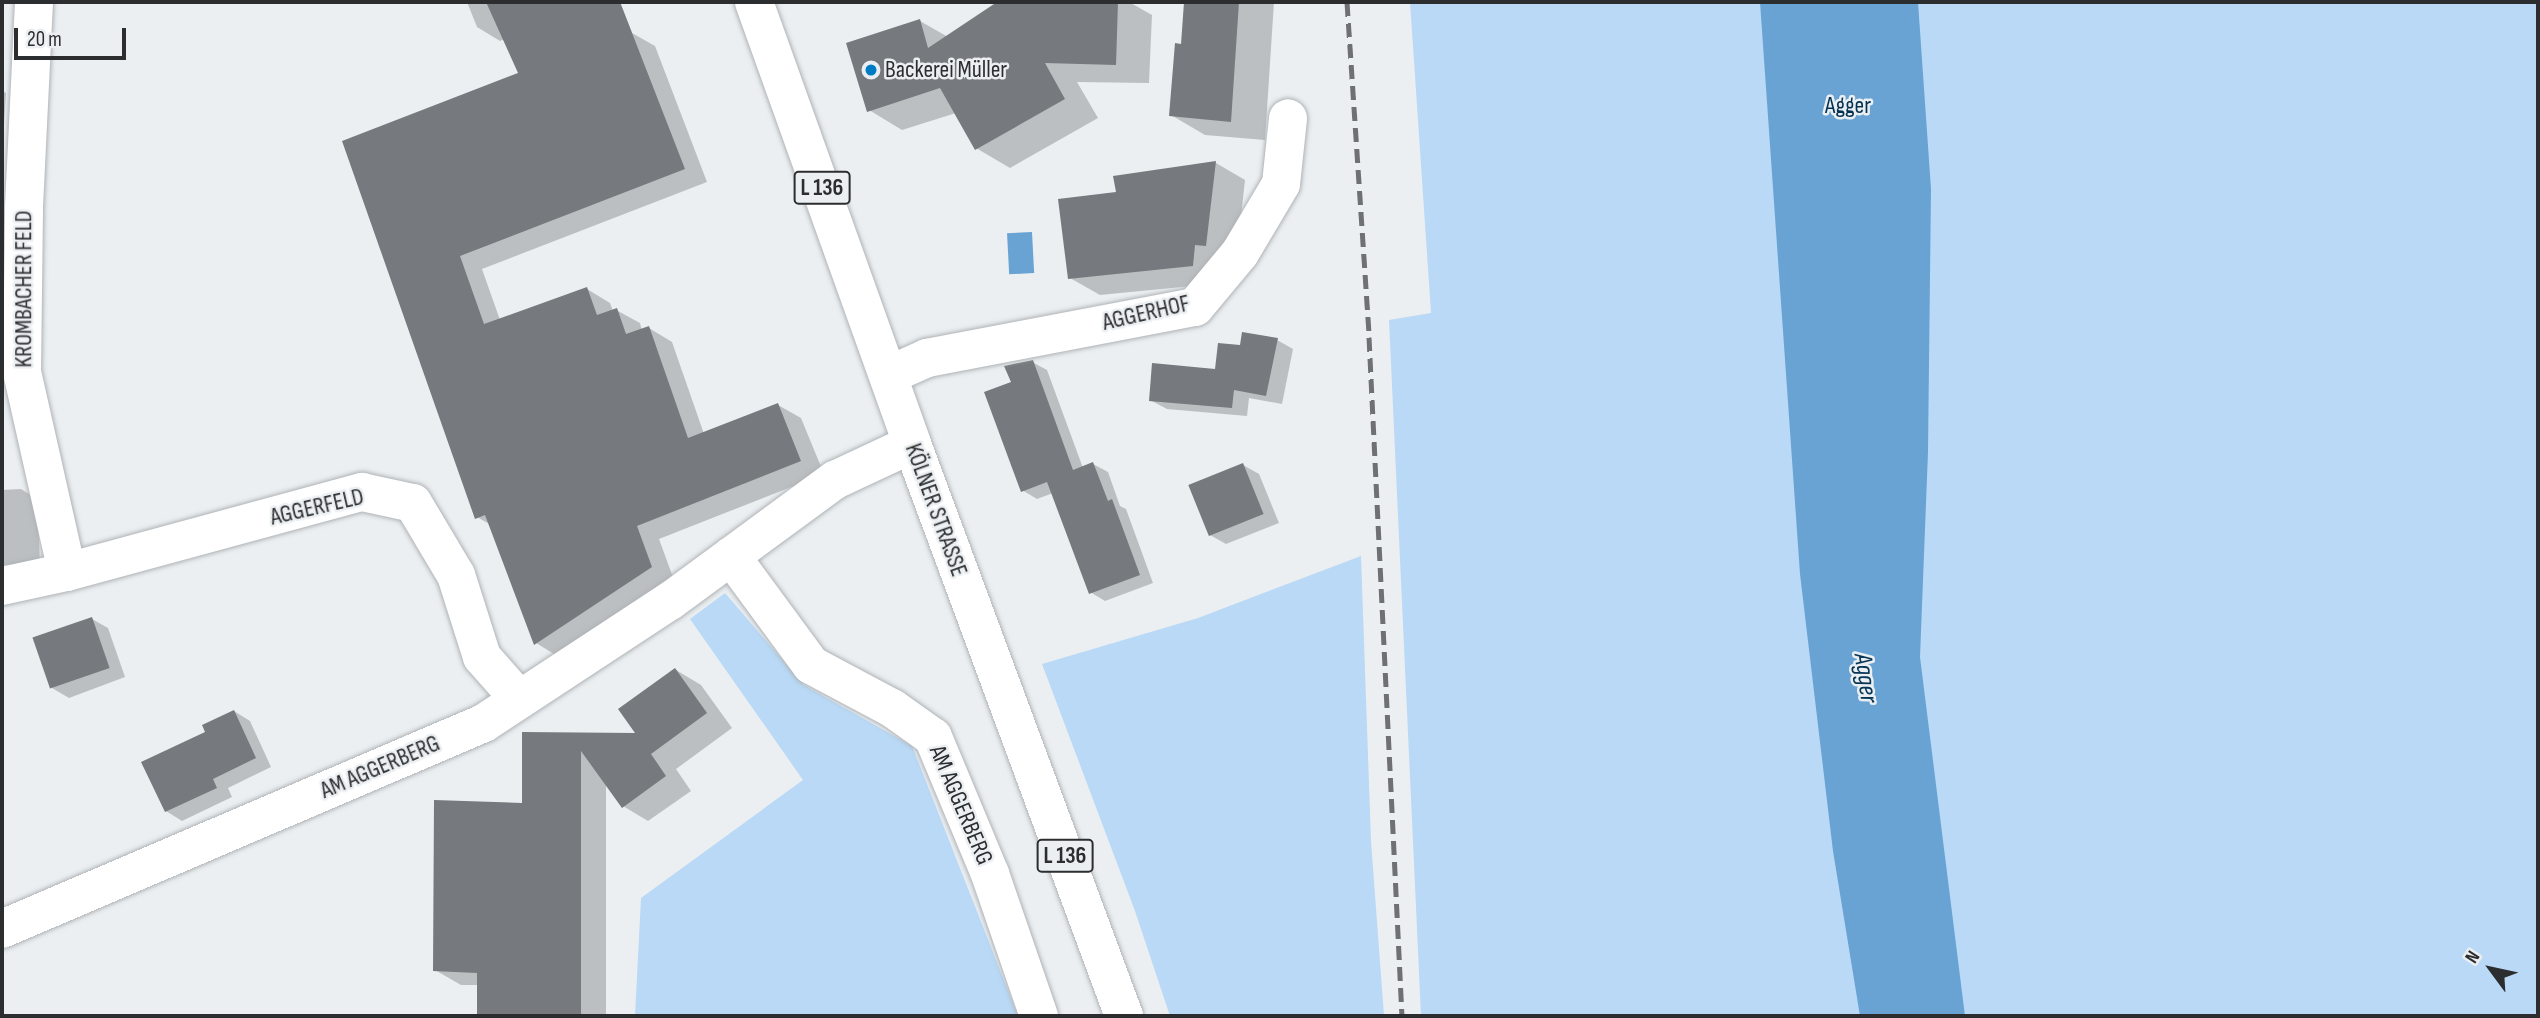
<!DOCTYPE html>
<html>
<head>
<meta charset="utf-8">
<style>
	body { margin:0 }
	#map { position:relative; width:2540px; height:1018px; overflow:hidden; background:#ebeff2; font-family:"Sofia Sans Condensed",sans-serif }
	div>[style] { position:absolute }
	.green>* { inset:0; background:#b9d9f6 }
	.water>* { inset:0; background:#68a3d4; transform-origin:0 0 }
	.shadow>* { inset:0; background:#0003 }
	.building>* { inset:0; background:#76797d; transform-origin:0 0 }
	.roads { filter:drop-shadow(0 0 2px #afb3b6) drop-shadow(0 0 2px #afb3b6) }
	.street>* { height:38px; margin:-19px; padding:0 19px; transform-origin:19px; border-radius:19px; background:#fff }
	.primary>* { height:38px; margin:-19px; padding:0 19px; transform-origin:19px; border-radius:19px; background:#fff }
	.rail>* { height:5px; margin-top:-2.5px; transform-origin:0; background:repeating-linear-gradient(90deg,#6e7073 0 14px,transparent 0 21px) }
	.dots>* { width:19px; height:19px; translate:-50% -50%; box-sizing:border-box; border:4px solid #ebeff2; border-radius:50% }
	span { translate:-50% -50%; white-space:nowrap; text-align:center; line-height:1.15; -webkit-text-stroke:5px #ebeff2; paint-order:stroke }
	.shield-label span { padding:2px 5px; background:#ebeff2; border:2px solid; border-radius:5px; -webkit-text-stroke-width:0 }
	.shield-label { font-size:23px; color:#2c2d2f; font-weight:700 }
	.poi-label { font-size:24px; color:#2c2d2f }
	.left { translate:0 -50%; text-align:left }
	.park-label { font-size:24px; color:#023151 }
	.street-label { font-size:24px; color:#2c2d2f }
	.water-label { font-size:26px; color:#063556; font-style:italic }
	.frame { position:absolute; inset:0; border:4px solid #2c2d2f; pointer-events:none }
	.north { position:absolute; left:2456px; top:934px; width:70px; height:70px; -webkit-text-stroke:5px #ebeff2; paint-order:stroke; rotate:303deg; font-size:19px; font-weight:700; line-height:28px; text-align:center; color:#2c2d2f }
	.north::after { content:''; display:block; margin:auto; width:24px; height:32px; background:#2c2d2f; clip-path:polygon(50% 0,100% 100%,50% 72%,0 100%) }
	.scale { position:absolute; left:14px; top:28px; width:112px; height:32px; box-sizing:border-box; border:4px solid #2c2d2f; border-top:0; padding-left:9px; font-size:21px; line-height:24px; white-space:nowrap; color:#2c2d2f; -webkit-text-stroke:5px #ebeff2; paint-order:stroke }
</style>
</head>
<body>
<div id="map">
	<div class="green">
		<div style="clip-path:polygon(1410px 2px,2538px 2px,2538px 1016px,1421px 1016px,1389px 320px,1431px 313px)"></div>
		<div style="clip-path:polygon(1361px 556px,1371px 841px,1384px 1016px,1170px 1016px,1135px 911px,1042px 664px,1198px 618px)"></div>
		<div style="clip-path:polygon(725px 593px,804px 685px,912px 746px,1018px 1016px,635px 1016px,641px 898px,803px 780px,690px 619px)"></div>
	</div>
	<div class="water">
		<div style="clip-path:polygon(1760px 2px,1918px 2px,1931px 189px,1928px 452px,1920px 657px,1965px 1016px,1860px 1016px,1833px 851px,1800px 574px)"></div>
		<div style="left:1032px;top:232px;width:41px;height:25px;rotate:87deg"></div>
	</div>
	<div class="shadow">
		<div style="clip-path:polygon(467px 2px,620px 2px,632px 33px,655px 46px,707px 182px,482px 269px,500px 320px,587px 289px,610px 303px,613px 311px,616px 310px,640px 323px,642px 331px,649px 328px,672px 342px,704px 434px,778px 405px,801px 418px,824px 474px,659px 539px,674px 580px,559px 657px,536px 643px,491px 525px,477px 517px,344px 142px,521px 74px,505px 39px,500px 41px,477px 27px)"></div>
		<div style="clip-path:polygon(1000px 2px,1129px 2px,1152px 15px,1149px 83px,1077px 82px,1098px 118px,1010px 168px,976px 148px,956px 113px,902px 130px,869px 110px,920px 21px,948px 37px)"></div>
		<div style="clip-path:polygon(1185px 2px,1274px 2px,1265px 140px,1205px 135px,1171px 115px,1183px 46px)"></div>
		<div style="clip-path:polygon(2px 91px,6px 93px,2px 156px)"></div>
		<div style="clip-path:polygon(1216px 163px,1245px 180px,1236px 262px,1223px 283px,1100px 295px,1070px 278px,1118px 193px)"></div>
		<div style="clip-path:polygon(1277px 340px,1293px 349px,1282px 404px,1249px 398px,1247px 416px,1167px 409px,1150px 400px,1216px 371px,1242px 347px)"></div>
		<div style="clip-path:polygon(1032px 362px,1047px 370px,1083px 468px,1093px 464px,1108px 472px,1120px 506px,1126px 509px,1153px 583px,1105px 601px,1090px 592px,1053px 493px,1037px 499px,1022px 490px,1013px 383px)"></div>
		<div style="clip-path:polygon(1243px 465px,1259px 474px,1279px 523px,1226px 544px,1210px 535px)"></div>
		<div style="clip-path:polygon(21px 489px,37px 499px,40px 563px,2px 565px,2px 490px)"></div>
		<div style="clip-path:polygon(92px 619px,108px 628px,125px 677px,69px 698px,52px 688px)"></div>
		<div style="clip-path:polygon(676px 670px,701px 685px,732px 728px,676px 769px,691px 791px,648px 821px,623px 806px,606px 783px,606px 1016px,480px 1016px,479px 985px,461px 985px,435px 970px,523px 805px,523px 734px,638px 734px)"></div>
		<div style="clip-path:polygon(234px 711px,250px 721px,271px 767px,228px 788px,232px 797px,182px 821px,166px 811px,208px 733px)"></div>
	</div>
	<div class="building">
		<div style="clip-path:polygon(486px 2px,620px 2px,685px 169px,460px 256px,484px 324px,587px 287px,597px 315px,617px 308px,626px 334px,649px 326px,688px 438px,778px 403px,801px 461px,637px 526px,652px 567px,534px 645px,485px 515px,475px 519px,342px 141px,518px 73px)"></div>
		<div style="clip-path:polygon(997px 2px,1118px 2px,1116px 65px,1045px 63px,1065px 99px,975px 150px,940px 88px,867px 112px,846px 43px,920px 19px,928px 48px)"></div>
		<div style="clip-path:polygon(1184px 2px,1239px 2px,1231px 122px,1169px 116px,1175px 43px,1181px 44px)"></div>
		<div style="clip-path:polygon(1216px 161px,1206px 246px,1195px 245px,1193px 266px,1068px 279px,1058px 199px,1116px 192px,1113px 176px)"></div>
		<div style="clip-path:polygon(1242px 332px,1278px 338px,1266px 396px,1234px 390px,1232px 408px,1149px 401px,1152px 363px,1215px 369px,1218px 343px,1240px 345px)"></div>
		<div style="clip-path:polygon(1033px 360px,1073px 470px,1093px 462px,1108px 501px,1112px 499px,1140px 575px,1089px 594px,1047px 482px,1021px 492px,984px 392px,1011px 382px,1004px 366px)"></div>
		<div style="left:1243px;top:463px;width:55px;height:59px;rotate:68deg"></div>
		<div style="left:92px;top:617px;width:54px;height:63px;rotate:71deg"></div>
		<div style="clip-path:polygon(675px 668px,707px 713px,651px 754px,666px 776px,622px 808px,581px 751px,581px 1016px,477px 1016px,477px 973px,433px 971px,434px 800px,522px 803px,522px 732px,635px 733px,618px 709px)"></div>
		<div style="clip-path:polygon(234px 710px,256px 758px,213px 779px,217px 788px,165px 812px,141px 762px,205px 732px,202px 725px)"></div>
	</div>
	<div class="roads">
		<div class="street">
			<div style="left:34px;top:2px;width:208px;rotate:92.8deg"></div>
			<div style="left:24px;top:210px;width:162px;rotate:90.7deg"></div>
			<div style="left:22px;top:372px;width:205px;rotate:77.3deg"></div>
			<div style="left:889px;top:375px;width:42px;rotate:-24.1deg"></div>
			<div style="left:927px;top:358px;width:273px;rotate:-10.8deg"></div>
			<div style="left:1195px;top:307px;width:70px;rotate:-50.2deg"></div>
			<div style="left:1240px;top:253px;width:80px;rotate:-59.3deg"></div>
			<div style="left:1281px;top:184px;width:66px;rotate:-83.9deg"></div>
			<div style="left:731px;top:556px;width:135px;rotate:53.7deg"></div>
			<div style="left:811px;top:665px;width:92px;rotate:28deg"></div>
			<div style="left:892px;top:708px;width:50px;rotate:35.3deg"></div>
			<div style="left:933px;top:737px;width:148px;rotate:67.4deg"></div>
			<div style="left:990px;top:874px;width:150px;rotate:71deg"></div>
			<div style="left:2px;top:586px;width:66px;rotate:-12.2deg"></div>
			<div style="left:67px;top:572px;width:306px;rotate:-15.2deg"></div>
			<div style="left:362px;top:492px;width:52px;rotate:12.2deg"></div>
			<div style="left:413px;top:503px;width:84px;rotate:59.2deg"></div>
			<div style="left:456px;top:575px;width:86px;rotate:72.4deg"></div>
			<div style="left:482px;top:657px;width:56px;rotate:48.6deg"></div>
			<div style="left:2px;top:929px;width:524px;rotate:-23.14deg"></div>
			<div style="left:484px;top:723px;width:222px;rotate:-33.3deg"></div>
			<div style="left:670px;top:601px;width:205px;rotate:-36.3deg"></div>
			<div style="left:835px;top:480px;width:85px;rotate:-25.1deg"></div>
		</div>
		<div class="primary">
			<div style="left:754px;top:2px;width:469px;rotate:70.3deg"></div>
			<div style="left:912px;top:444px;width:610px;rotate:69.66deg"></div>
		</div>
	</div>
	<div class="rail">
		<div style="left:1347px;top:2px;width:336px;rotate:86.2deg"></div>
		<div style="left:1369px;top:337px;width:680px;rotate:87.22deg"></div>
	</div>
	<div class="dots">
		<div style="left:871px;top:70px;background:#007cc5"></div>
	</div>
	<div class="shield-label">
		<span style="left:822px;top:188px">L 136</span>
		<span style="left:1065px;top:856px">L 136</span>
	</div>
	<div class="poi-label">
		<span class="left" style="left:885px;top:70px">Backerei Müller</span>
	</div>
	<div class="park-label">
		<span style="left:1848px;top:106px">Agger</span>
	</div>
	<div class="street-label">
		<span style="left:24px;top:289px;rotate:-90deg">KROMBACHER FELD</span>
		<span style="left:1146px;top:313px;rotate:-13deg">AGGERHOF</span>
		<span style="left:317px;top:507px;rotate:-13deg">AGGERFELD</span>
		<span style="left:936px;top:510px;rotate:70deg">KÖLNER STRASSE</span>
		<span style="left:380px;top:767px;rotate:-23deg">AM AGGERBERG</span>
		<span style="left:961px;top:805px;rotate:67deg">AM AGGERBERG</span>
	</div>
	<div class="water-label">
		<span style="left:1865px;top:678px;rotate:82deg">Agger</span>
	</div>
	<div class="frame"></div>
	<div class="north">N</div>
	<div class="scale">20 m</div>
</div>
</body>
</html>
